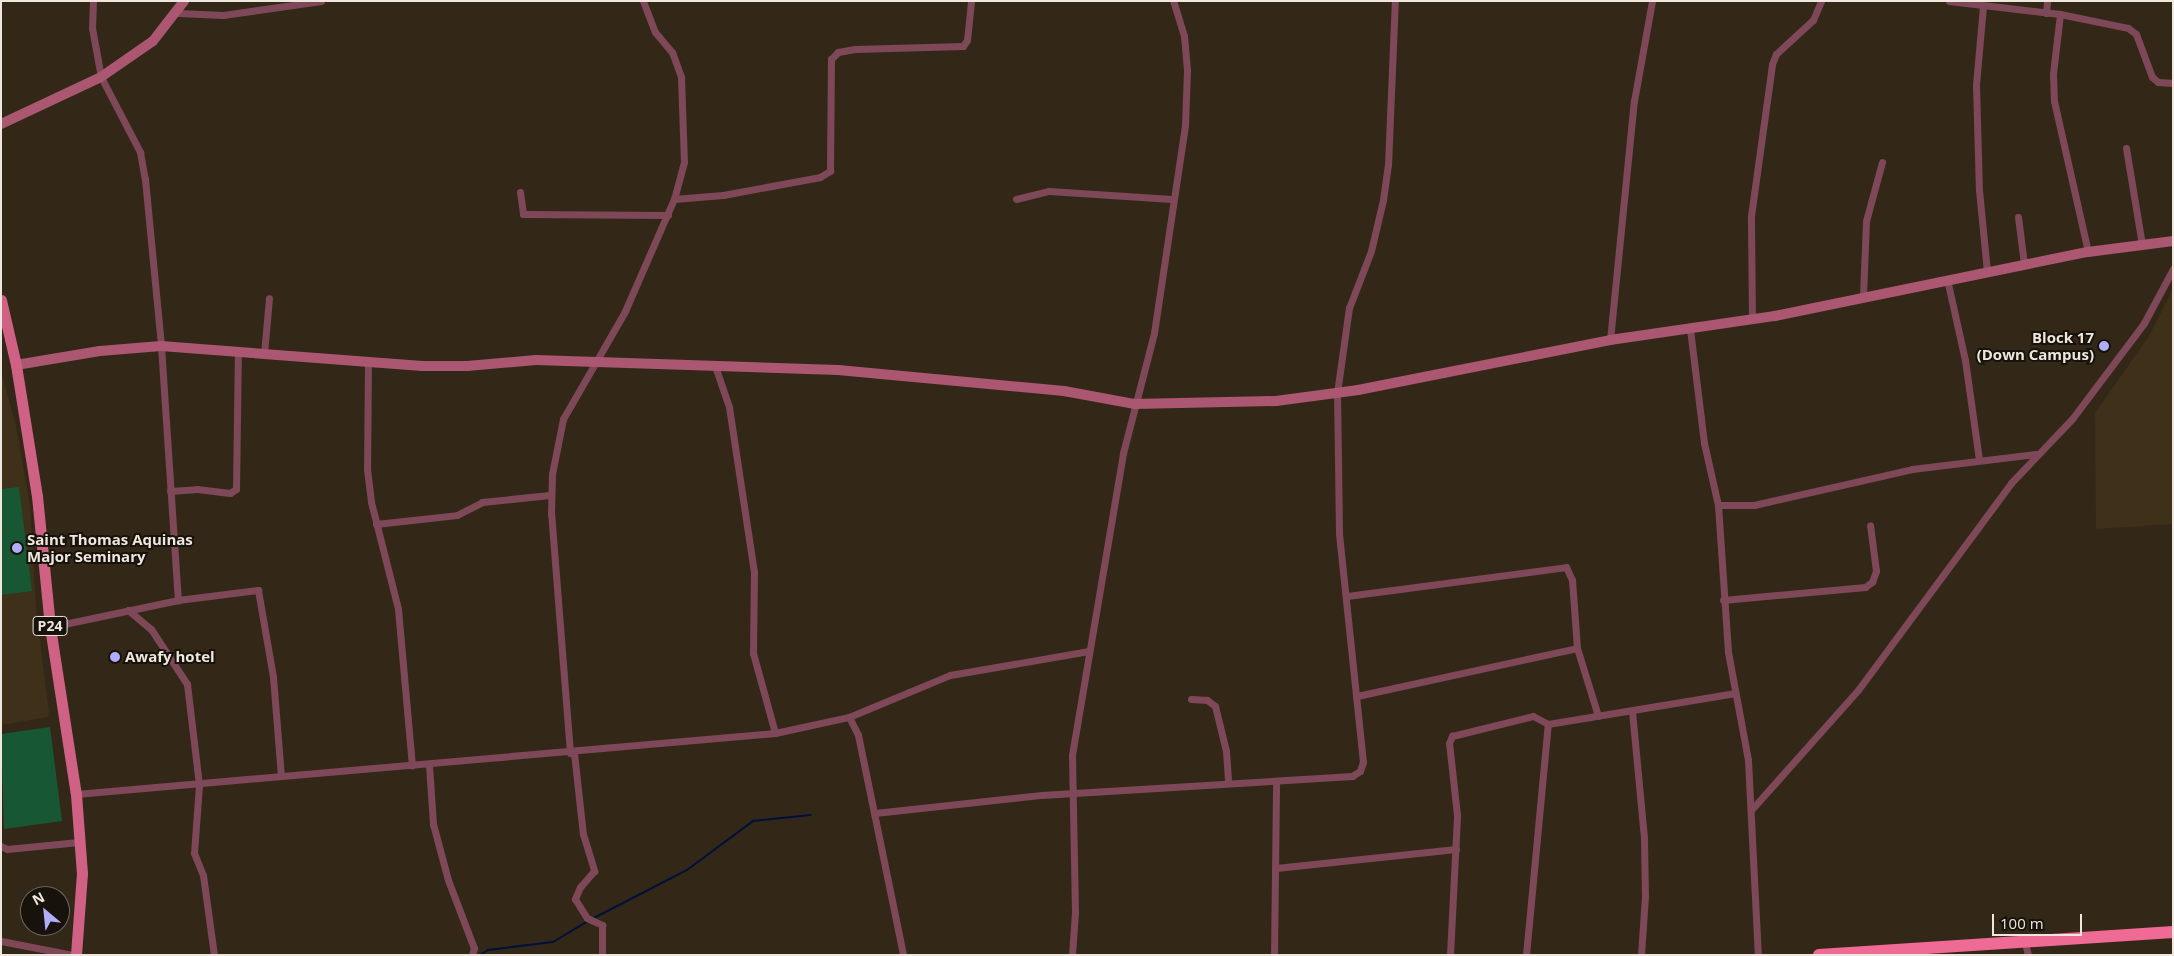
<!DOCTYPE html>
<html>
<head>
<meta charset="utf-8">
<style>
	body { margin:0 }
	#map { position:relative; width:2174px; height:956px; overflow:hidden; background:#332818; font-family:"Open Sans",sans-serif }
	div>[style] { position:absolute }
	.built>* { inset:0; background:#3e3019 }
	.green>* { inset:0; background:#175733 }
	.stream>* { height:2px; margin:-1px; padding:0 1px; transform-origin:1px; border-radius:1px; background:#00103a }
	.street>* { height:7px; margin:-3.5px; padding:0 3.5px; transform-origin:3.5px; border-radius:3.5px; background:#7e4858 }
	.secondary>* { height:10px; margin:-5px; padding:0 5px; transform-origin:5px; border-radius:5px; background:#ac5771 }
	.primary>* { height:11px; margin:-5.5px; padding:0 5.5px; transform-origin:5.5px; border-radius:5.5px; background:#cf6284 }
	.highway>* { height:12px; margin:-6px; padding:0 6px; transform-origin:6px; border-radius:6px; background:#ef6b96 }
	.dots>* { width:14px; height:14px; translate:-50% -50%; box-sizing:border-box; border:2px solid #17120b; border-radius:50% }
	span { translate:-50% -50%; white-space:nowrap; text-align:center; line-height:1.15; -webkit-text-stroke:4px #17120b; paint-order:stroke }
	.shield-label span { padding:1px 4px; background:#17120b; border:1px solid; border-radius:4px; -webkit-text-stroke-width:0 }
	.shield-label { font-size:14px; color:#eee7dd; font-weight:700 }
	.poi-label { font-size:15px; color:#eee7dd; font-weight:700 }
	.right { translate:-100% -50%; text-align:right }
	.left { translate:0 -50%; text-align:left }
	.frame { position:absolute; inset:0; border:2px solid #eee7dd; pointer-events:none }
	.north { position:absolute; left:20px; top:886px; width:50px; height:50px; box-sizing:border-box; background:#17120b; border:1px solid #6d675f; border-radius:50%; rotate:332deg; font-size:14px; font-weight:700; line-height:20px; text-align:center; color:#eee7dd }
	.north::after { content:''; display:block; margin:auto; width:18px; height:22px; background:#b0aefa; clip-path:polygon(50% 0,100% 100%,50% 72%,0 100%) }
	.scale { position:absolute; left:1992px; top:914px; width:90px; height:22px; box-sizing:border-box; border:2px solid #eee7dd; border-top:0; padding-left:6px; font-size:15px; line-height:18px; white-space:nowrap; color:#eee7dd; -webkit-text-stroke:4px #17120b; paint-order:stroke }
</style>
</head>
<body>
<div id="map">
	<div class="built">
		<div style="clip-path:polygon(2173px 289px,2173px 524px,2096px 529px,2095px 413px,2149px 336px)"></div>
		<div style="clip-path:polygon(1px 371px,16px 426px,30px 506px,36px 608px,49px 712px,48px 717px,1px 725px)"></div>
	</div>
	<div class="green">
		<div style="clip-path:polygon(19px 487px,32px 591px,1px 595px,1px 489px)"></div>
		<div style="clip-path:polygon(50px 727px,62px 821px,4px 829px,1px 734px)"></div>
	</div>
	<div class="stream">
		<div style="left:592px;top:919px;width:107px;rotate:-27.3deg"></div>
		<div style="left:687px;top:870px;width:82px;rotate:-36.6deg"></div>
		<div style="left:753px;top:821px;width:58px;rotate:-5.9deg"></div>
		<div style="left:480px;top:955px;width:9px;rotate:-32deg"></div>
		<div style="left:488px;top:950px;width:65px;rotate:-7deg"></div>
		<div style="left:553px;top:942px;width:41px;rotate:-31deg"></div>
	</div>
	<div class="street">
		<div style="left:93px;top:1px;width:27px;rotate:92deg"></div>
		<div style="left:92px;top:28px;width:50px;rotate:79.6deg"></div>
		<div style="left:101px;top:77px;width:85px;rotate:62.5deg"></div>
		<div style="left:140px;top:152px;width:27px;rotate:80deg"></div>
		<div style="left:145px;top:179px;width:168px;rotate:84.5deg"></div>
		<div style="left:161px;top:346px;width:255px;rotate:86.2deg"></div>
		<div style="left:643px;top:1px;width:33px;rotate:69deg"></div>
		<div style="left:655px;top:32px;width:26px;rotate:50deg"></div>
		<div style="left:672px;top:52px;width:27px;rotate:70deg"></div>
		<div style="left:681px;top:77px;width:85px;rotate:88deg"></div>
		<div style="left:684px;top:162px;width:38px;rotate:105deg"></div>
		<div style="left:1949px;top:1px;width:112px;rotate:6.7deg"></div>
		<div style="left:2060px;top:14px;width:69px;rotate:11.6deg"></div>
		<div style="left:2128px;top:28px;width:10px;rotate:37deg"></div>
		<div style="left:2136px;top:34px;width:46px;rotate:69.6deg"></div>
		<div style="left:2152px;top:77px;width:8px;rotate:40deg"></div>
		<div style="left:2158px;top:82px;width:15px;rotate:4deg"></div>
		<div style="left:1983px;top:6px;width:79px;rotate:95.1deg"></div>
		<div style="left:1976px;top:85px;width:105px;rotate:88.4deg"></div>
		<div style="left:1979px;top:190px;width:82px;rotate:84.4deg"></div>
		<div style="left:178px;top:13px;width:45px;rotate:2.5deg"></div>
		<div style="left:223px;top:15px;width:99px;rotate:-8.1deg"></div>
		<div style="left:2046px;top:13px;width:12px;rotate:-85deg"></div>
		<div style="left:2060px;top:14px;width:60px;rotate:96.7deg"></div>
		<div style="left:2053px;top:74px;width:27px;rotate:88deg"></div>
		<div style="left:2054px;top:101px;width:155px;rotate:77.3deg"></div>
		<div style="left:2126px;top:148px;width:98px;rotate:80.6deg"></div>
		<div style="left:520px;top:192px;width:22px;rotate:82deg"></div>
		<div style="left:523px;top:214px;width:145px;rotate:0.4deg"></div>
		<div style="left:1016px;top:199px;width:34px;rotate:-14deg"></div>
		<div style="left:1049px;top:191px;width:123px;rotate:3.7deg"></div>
		<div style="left:2018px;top:217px;width:47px;rotate:82.7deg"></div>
		<div style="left:1947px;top:279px;width:83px;rotate:77.5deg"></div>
		<div style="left:1965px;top:360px;width:101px;rotate:82deg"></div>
		<div style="left:1863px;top:296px;width:75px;rotate:-87.7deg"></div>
		<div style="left:1866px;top:221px;width:61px;rotate:-74.8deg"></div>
		<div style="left:1752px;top:319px;width:103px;rotate:-90.6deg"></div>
		<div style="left:1751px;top:216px;width:153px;rotate:-82.1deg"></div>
		<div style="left:1772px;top:64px;width:11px;rotate:-68deg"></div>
		<div style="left:1776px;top:54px;width:50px;rotate:-42.6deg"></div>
		<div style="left:1813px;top:20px;width:21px;rotate:-67deg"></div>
		<div style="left:1690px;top:329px;width:115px;rotate:83deg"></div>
		<div style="left:1704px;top:443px;width:64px;rotate:77.3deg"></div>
		<div style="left:1718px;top:505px;width:147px;rotate:86.1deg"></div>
		<div style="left:1728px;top:652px;width:110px;rotate:79.5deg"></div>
		<div style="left:1748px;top:760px;width:195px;rotate:87.1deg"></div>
		<div style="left:1610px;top:340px;width:240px;rotate:-84.3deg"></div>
		<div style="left:1634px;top:101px;width:102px;rotate:-79.8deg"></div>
		<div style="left:264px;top:354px;width:56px;rotate:-84.9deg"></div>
		<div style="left:368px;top:362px;width:107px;rotate:90.5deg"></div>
		<div style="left:367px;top:469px;width:33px;rotate:83deg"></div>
		<div style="left:371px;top:502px;width:110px;rotate:75.8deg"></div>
		<div style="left:398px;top:609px;width:157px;rotate:84.9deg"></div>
		<div style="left:715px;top:366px;width:43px;rotate:71.1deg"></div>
		<div style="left:729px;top:407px;width:167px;rotate:81.4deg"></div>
		<div style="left:754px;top:572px;width:81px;rotate:90.7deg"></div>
		<div style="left:753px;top:653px;width:83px;rotate:74.6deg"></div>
		<div style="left:170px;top:491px;width:27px;rotate:-4deg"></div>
		<div style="left:197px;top:489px;width:33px;rotate:7deg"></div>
		<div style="left:230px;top:493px;width:7px;rotate:-34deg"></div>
		<div style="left:236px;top:489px;width:138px;rotate:-89.2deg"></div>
		<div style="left:1718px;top:505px;width:36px"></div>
		<div style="left:1754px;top:505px;width:162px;rotate:-12.8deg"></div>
		<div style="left:1912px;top:469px;width:125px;rotate:-6.9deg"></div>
		<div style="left:376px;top:524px;width:81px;rotate:-6.3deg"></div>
		<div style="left:457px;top:515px;width:28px;rotate:-27deg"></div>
		<div style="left:482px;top:502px;width:68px;rotate:-5.9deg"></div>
		<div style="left:1347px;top:596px;width:221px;rotate:-7.5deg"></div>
		<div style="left:1566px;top:567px;width:14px;rotate:65deg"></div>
		<div style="left:1572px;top:580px;width:68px;rotate:85.8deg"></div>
		<div style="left:1577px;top:648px;width:71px;rotate:72.8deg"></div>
		<div style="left:1723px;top:600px;width:143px;rotate:-5.2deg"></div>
		<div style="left:1865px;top:587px;width:9px;rotate:-36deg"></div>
		<div style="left:1872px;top:582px;width:12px;rotate:-70deg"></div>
		<div style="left:1876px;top:571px;width:46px;rotate:-97.4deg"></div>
		<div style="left:128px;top:610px;width:30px;rotate:40deg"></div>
		<div style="left:151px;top:629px;width:66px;rotate:56.8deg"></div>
		<div style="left:187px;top:684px;width:102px;rotate:83.2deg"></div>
		<div style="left:199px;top:785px;width:68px;rotate:94.2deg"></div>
		<div style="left:194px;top:853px;width:24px;rotate:68deg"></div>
		<div style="left:203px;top:875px;width:81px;rotate:82.2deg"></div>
		<div style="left:50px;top:627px;width:131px;rotate:-11.9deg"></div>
		<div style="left:178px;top:600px;width:81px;rotate:-7.1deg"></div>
		<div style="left:258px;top:590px;width:88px;rotate:80.2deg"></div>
		<div style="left:273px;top:677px;width:99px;rotate:85.4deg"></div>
		<div style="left:1357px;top:696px;width:225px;rotate:-12.3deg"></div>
		<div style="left:1191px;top:699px;width:16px;rotate:4deg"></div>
		<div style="left:1207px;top:700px;width:10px;rotate:37deg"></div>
		<div style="left:1215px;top:706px;width:46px;rotate:76.3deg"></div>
		<div style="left:1226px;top:751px;width:32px;rotate:86deg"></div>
		<div style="left:1632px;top:711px;width:129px;rotate:84.6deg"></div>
		<div style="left:1644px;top:839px;width:57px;rotate:89deg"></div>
		<div style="left:1645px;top:896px;width:59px;rotate:93.9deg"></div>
		<div style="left:849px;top:717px;width:20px;rotate:63deg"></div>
		<div style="left:858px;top:735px;width:225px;rotate:78.4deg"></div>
		<div style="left:570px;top:753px;width:240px;rotate:-94.5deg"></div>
		<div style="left:551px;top:514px;width:40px;rotate:-88.6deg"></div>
		<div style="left:552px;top:474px;width:56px;rotate:-78.7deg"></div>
		<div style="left:563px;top:419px;width:125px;rotate:-60.1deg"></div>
		<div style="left:625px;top:311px;width:122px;rotate:-66.4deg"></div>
		<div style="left:674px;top:199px;width:49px;rotate:-4.7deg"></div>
		<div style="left:723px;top:195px;width:99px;rotate:-10.5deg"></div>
		<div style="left:820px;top:177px;width:12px;rotate:-31deg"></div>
		<div style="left:830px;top:171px;width:112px;rotate:-89.5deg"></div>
		<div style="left:831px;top:59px;width:10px;rotate:-45deg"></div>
		<div style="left:838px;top:52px;width:17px;rotate:-10deg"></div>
		<div style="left:855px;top:49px;width:108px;rotate:-1.6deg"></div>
		<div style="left:963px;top:46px;width:7px;rotate:-56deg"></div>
		<div style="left:967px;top:40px;width:39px;rotate:-84deg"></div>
		<div style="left:574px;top:753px;width:81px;rotate:83.7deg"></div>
		<div style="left:583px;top:834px;width:39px;rotate:73deg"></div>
		<div style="left:594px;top:871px;width:21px;rotate:131deg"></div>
		<div style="left:580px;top:887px;width:13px;rotate:113deg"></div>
		<div style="left:575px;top:899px;width:22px;rotate:58deg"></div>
		<div style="left:587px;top:918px;width:17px;rotate:25deg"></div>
		<div style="left:602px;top:925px;width:30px;rotate:90deg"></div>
		<div style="left:429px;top:765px;width:59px;rotate:86.1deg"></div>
		<div style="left:433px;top:824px;width:58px;rotate:75deg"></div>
		<div style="left:448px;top:880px;width:73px;rotate:69.1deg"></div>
		<div style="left:474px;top:948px;width:7px;rotate:106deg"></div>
		<div style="left:76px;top:794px;width:702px;rotate:-4.99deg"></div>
		<div style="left:775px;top:733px;width:76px;rotate:-12.2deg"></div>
		<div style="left:849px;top:717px;width:109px;rotate:-22.6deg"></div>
		<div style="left:950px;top:675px;width:141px;rotate:-9.8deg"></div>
		<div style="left:1752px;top:809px;width:159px;rotate:-48.3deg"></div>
		<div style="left:1858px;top:690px;width:257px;rotate:-53.5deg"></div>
		<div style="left:2011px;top:483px;width:88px;rotate:-46.4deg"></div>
		<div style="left:2072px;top:419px;width:120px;rotate:-53.1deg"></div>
		<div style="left:2144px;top:323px;width:61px;rotate:-61.8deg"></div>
		<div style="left:875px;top:813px;width:168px;rotate:-6.2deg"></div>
		<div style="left:1042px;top:795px;width:311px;rotate:-3.5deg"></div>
		<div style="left:1352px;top:776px;width:9px;rotate:-32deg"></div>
		<div style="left:1360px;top:771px;width:9px;rotate:-72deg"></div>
		<div style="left:1363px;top:762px;width:230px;rotate:-96deg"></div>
		<div style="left:1339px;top:533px;width:140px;rotate:-90.8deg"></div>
		<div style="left:1337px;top:393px;width:86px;rotate:-82deg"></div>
		<div style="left:1349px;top:308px;width:61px;rotate:-68.9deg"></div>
		<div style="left:1371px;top:251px;width:52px;rotate:-76.8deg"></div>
		<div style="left:1383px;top:200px;width:35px;rotate:-82deg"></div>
		<div style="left:1388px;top:165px;width:164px;rotate:-87.6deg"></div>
		<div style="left:1px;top:846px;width:7px;rotate:27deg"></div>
		<div style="left:7px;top:849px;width:72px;rotate:-5.6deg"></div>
		<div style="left:1276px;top:868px;width:181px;rotate:-6deg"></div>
		<div style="left:1px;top:941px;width:73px;rotate:11deg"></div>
		<div style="left:2025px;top:943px;width:12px;rotate:76deg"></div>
		<div style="left:1072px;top:955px;width:43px;rotate:-86deg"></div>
		<div style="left:1075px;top:912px;width:157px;rotate:-91.1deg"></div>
		<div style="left:1072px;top:755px;width:306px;rotate:-80.4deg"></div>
		<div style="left:1123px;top:453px;width:124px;rotate:-75.5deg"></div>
		<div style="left:1154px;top:333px;width:210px;rotate:-81.5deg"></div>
		<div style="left:1185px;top:125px;width:55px;rotate:-87.9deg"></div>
		<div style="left:1187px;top:70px;width:34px;rotate:-95deg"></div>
		<div style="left:1184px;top:36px;width:37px;rotate:-107deg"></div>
		<div style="left:1274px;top:955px;width:174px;rotate:-89.3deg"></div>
		<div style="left:1450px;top:955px;width:140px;rotate:-87.1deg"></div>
		<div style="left:1457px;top:815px;width:72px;rotate:-96.3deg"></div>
		<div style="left:1449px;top:743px;width:8px;rotate:-67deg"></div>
		<div style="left:1452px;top:736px;width:83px;rotate:-13.9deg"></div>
		<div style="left:1533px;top:716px;width:17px;rotate:28deg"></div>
		<div style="left:1526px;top:955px;width:232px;rotate:-84.6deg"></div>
		<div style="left:1548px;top:724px;width:190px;rotate:-9.4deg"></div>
	</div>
	<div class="secondary">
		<div style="left:1px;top:124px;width:110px;rotate:-25.2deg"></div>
		<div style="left:101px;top:77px;width:63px;rotate:-34.7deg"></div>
		<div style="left:153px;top:41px;width:51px;rotate:-52.2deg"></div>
		<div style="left:16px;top:365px;width:85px;rotate:-9.5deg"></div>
		<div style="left:100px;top:351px;width:61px;rotate:-4.7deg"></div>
		<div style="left:161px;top:346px;width:262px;rotate:4.4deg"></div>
		<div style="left:422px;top:366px;width:45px"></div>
		<div style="left:467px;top:366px;width:69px;rotate:-5deg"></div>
		<div style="left:536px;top:360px;width:302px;rotate:1.9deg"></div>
		<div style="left:838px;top:370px;width:227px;rotate:5.3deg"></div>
		<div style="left:1064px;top:391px;width:71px;rotate:10.5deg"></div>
		<div style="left:1134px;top:404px;width:142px;rotate:-1.2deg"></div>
		<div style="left:1276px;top:401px;width:83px;rotate:-7.6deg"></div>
		<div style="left:1358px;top:390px;width:257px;rotate:-11.2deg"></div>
		<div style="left:1610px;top:340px;width:167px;rotate:-8.3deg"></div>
		<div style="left:1775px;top:316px;width:319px;rotate:-11.6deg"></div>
		<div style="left:2088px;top:252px;width:86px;rotate:-7.4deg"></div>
	</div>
	<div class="primary">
		<div style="left:1px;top:300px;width:67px;rotate:77deg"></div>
		<div style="left:16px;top:365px;width:133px;rotate:80.9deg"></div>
		<div style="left:37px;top:496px;width:132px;rotate:84.3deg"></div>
		<div style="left:50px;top:627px;width:169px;rotate:81.2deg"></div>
		<div style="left:76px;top:794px;width:79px;rotate:85.7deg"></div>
		<div style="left:82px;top:873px;width:82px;rotate:94.2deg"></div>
	</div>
	<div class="highway">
		<div style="left:1819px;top:955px;width:355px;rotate:-3.7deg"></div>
	</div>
	<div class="dots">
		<div style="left:2104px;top:346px;background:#b0aefa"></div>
		<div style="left:17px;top:548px;background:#b0aefa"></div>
		<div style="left:115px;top:657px;background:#b0aefa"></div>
	</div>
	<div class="shield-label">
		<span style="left:50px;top:626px">P24</span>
	</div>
	<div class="poi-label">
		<span class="right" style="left:2094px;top:346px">Block 17<br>(Down Campus)</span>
		<span class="left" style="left:27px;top:548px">Saint Thomas Aquinas<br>Major Seminary</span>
		<span class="left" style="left:125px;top:657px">Awafy hotel</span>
	</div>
	<div class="frame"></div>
	<div class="north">N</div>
	<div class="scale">100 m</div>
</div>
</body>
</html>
